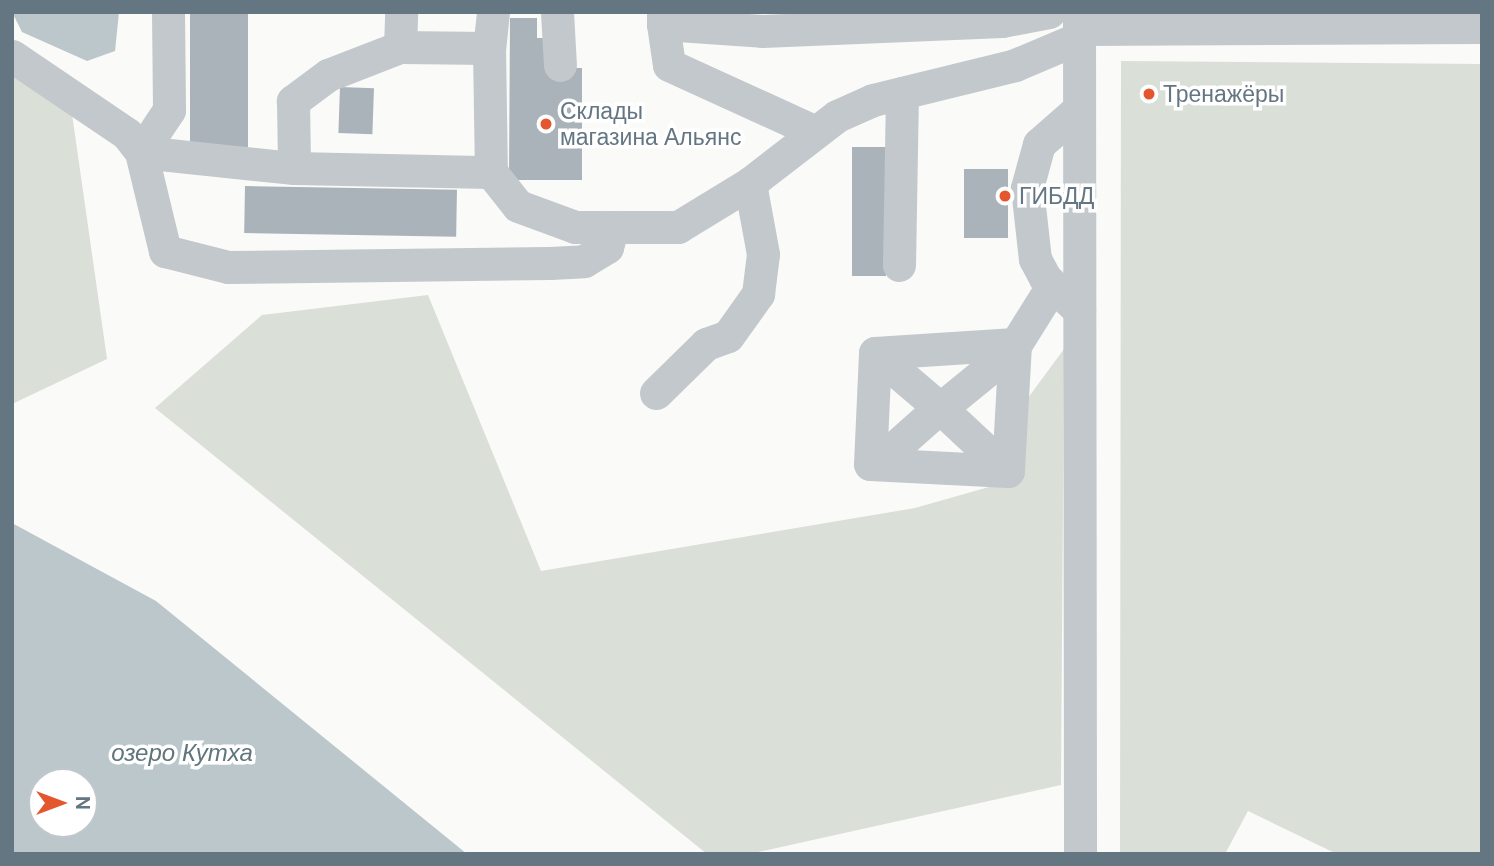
<!DOCTYPE html>
<html>
<head>
<meta charset="utf-8">
<style>
	body { margin:0 }
	#map { position:relative; width:1494px; height:866px; overflow:hidden; background:#fafaf8; font-family:"DM Sans",sans-serif }
	div>[style] { position:absolute }
	.green>* { inset:0; background:#dadfd7 }
	.water>* { inset:0; background:#bbc7cb }
	.building>* { inset:0; background:#aab3b9; transform-origin:0 0 }
	.minor>* { height:33px; margin:-16.5px; padding:0 16.5px; transform-origin:16.5px; border-radius:16.5px; background:#c3c8cc }
	.dots>* { width:19px; height:19px; translate:-50% -50%; box-sizing:border-box; border:4px solid #fff; border-radius:50% }
	span { translate:-50% -50%; white-space:nowrap; text-align:center; line-height:1.15; -webkit-text-stroke:7px #fff; paint-order:stroke }
	.poi-label { font-size:23px; color:#657683 }
	.left { translate:0 -50%; text-align:left }
	.water-label { font-size:24px; color:#60757c; font-style:italic }
	.frame { position:absolute; inset:0; border:14px solid #657683; pointer-events:none }
	.north { position:absolute; left:28px; top:768px; width:70px; height:70px; box-sizing:border-box; background:#fff; border:2px solid #c1c8cd; border-radius:50%; rotate:90deg; font-size:19px; font-weight:700; line-height:28px; text-align:center; color:#657683 }
	.north::after { content:''; display:block; margin:auto; width:24px; height:32px; background:#e4572e; clip-path:polygon(50% 0,100% 100%,50% 72%,0 100%) }
</style>
</head>
<body>
<div id="map">
	<div class="green">
		<div style="clip-path:polygon(1121px 61px,1482px 64px,1482px 854px,1337px 854px,1248px 811px,1225px 854px,1120px 854px)"></div>
		<div style="clip-path:polygon(12px 69px,72px 114px,107px 359px,12px 404px)"></div>
		<div style="clip-path:polygon(428px 295px,541px 571px,915px 508px,1017px 479px,1025px 402px,1064px 349px,1061px 785px,749px 854px,707px 854px,155px 408px,262px 315px)"></div>
	</div>
	<div class="water">
		<div style="clip-path:polygon(12px 12px,119px 12px,115px 51px,87px 61px,22px 32px)"></div>
		<div style="clip-path:polygon(evenodd,12px 523px,156px 601px,467px 854px,12px 854px,12px 523px,42px 782px,84px 782px,84px 824px,42px 824px,42px 782px)"></div>
	</div>
	<div class="building">
		<div style="left:190px;top:12px;width:58px;height:135px"></div>
		<div style="clip-path:polygon(510px 18px,537px 18px,537px 38px,545px 38px,545px 68px,582px 68px,582px 180px,509px 180px)"></div>
		<div style="left:340px;top:87px;width:34px;height:46px;rotate:2deg"></div>
		<div style="left:852px;top:147px;width:34px;height:129px"></div>
		<div style="left:1008px;top:169px;width:69px;height:44px;rotate:90deg"></div>
		<div style="left:245px;top:186px;width:212px;height:47px;rotate:1deg"></div>
	</div>
	<div class="minor">
		<div style="left:168px;top:12px;width:98px;rotate:89.4deg"></div>
		<div style="left:169px;top:110px;width:50px;rotate:123.7deg"></div>
		<div style="left:141px;top:152px;width:154px;rotate:6deg"></div>
		<div style="left:493px;top:12px;width:36px;rotate:96deg"></div>
		<div style="left:489px;top:48px;width:89px;rotate:-179.4deg"></div>
		<div style="left:400px;top:47px;width:77px;rotate:158.7deg"></div>
		<div style="left:328px;top:75px;width:44px;rotate:143.4deg"></div>
		<div style="left:293px;top:101px;width:67px;rotate:89.1deg"></div>
		<div style="left:294px;top:168px;width:197px;rotate:1.2deg"></div>
		<div style="left:491px;top:172px;width:43px;rotate:51.5deg"></div>
		<div style="left:518px;top:206px;width:61px;rotate:20.2deg"></div>
		<div style="left:575px;top:227px;width:103px"></div>
		<div style="left:678px;top:227px;width:84px;rotate:-31.4deg"></div>
		<div style="left:750px;top:183px;width:110px;rotate:-37.6deg"></div>
		<div style="left:837px;top:116px;width:39px;rotate:-24deg"></div>
		<div style="left:873px;top:100px;width:146px;rotate:-13.8deg"></div>
		<div style="left:1015px;top:65px;width:69px;rotate:-22.9deg"></div>
		<div style="left:557px;top:12px;width:53px;rotate:86.8deg"></div>
		<div style="left:663px;top:12px;width:12px;rotate:90deg"></div>
		<div style="left:663px;top:24px;width:99px;rotate:4deg"></div>
		<div style="left:762px;top:31px;width:240px;rotate:-2.4deg"></div>
		<div style="left:1002px;top:21px;width:48px;rotate:-10.8deg"></div>
		<div style="left:1079px;top:12px;width:842px;rotate:89.93deg"></div>
		<div style="left:663px;top:24px;width:41px;rotate:81.7deg"></div>
		<div style="left:669px;top:65px;width:159px;rotate:24.5deg"></div>
		<div style="left:1079px;top:29px;width:403px;rotate:-0.3deg"></div>
		<div style="left:400px;top:47px;width:35px;rotate:-88deg"></div>
		<div style="left:489px;top:48px;width:124px;rotate:89.1deg"></div>
		<div style="left:12px;top:56px;width:139px;rotate:34.1deg"></div>
		<div style="left:127px;top:134px;width:23px;rotate:52deg"></div>
		<div style="left:141px;top:152px;width:102px;rotate:76.4deg"></div>
		<div style="left:165px;top:251px;width:65px;rotate:14.3deg"></div>
		<div style="left:228px;top:267px;width:322px;rotate:-0.7deg"></div>
		<div style="left:550px;top:263px;width:34px;rotate:-3deg"></div>
		<div style="left:584px;top:261px;width:27px;rotate:-31deg"></div>
		<div style="left:607px;top:247px;width:19px;rotate:-74deg"></div>
		<div style="left:1079px;top:109px;width:53px;rotate:138.8deg"></div>
		<div style="left:1039px;top:144px;width:46px;rotate:105.3deg"></div>
		<div style="left:1027px;top:188px;width:71px;rotate:83.6deg"></div>
		<div style="left:1035px;top:259px;width:21px;rotate:62deg"></div>
		<div style="left:1045px;top:278px;width:47px;rotate:43.3deg"></div>
		<div style="left:899px;top:265px;width:172px;rotate:-89deg"></div>
		<div style="left:875px;top:353px;width:140px;rotate:-3.7deg"></div>
		<div style="left:1015px;top:344px;width:127px;rotate:93.2deg"></div>
		<div style="left:1008px;top:471px;width:138px;rotate:-177.1deg"></div>
		<div style="left:870px;top:464px;width:111px;rotate:-87.4deg"></div>
		<div style="left:875px;top:353px;width:71px;rotate:40.4deg"></div>
		<div style="left:656px;top:393px;width:70px;rotate:-44.4deg"></div>
		<div style="left:706px;top:344px;width:23px;rotate:-20deg"></div>
		<div style="left:728px;top:336px;width:52px;rotate:-54.5deg"></div>
		<div style="left:758px;top:294px;width:40px;rotate:-82.9deg"></div>
		<div style="left:763px;top:254px;width:72px;rotate:-100.4deg"></div>
		<div style="left:952px;top:399px;width:77px;rotate:-39.2deg"></div>
		<div style="left:1012px;top:350px;width:75px;rotate:-58deg"></div>
		<div style="left:950px;top:417px;width:79px;rotate:43deg"></div>
		<div style="left:876px;top:464px;width:72px;rotate:-41.6deg"></div>
	</div>
	<div class="dots">
		<div style="left:1149px;top:94px;background:#e4572e"></div>
		<div style="left:546px;top:124px;background:#e4572e"></div>
		<div style="left:1005px;top:196px;background:#e4572e"></div>
	</div>
	<div class="poi-label">
		<span class="left" style="left:1163px;top:94px">Тренажёры</span>
		<span class="left" style="left:560px;top:124px">Склады<br>магазина Альянс</span>
		<span class="left" style="left:1019px;top:196px">ГИБДД</span>
	</div>
	<div class="water-label">
		<span style="left:182px;top:753px">озеро Кутха</span>
	</div>
	<div class="frame"></div>
	<div class="north">N</div>
</div>
</body>
</html>
